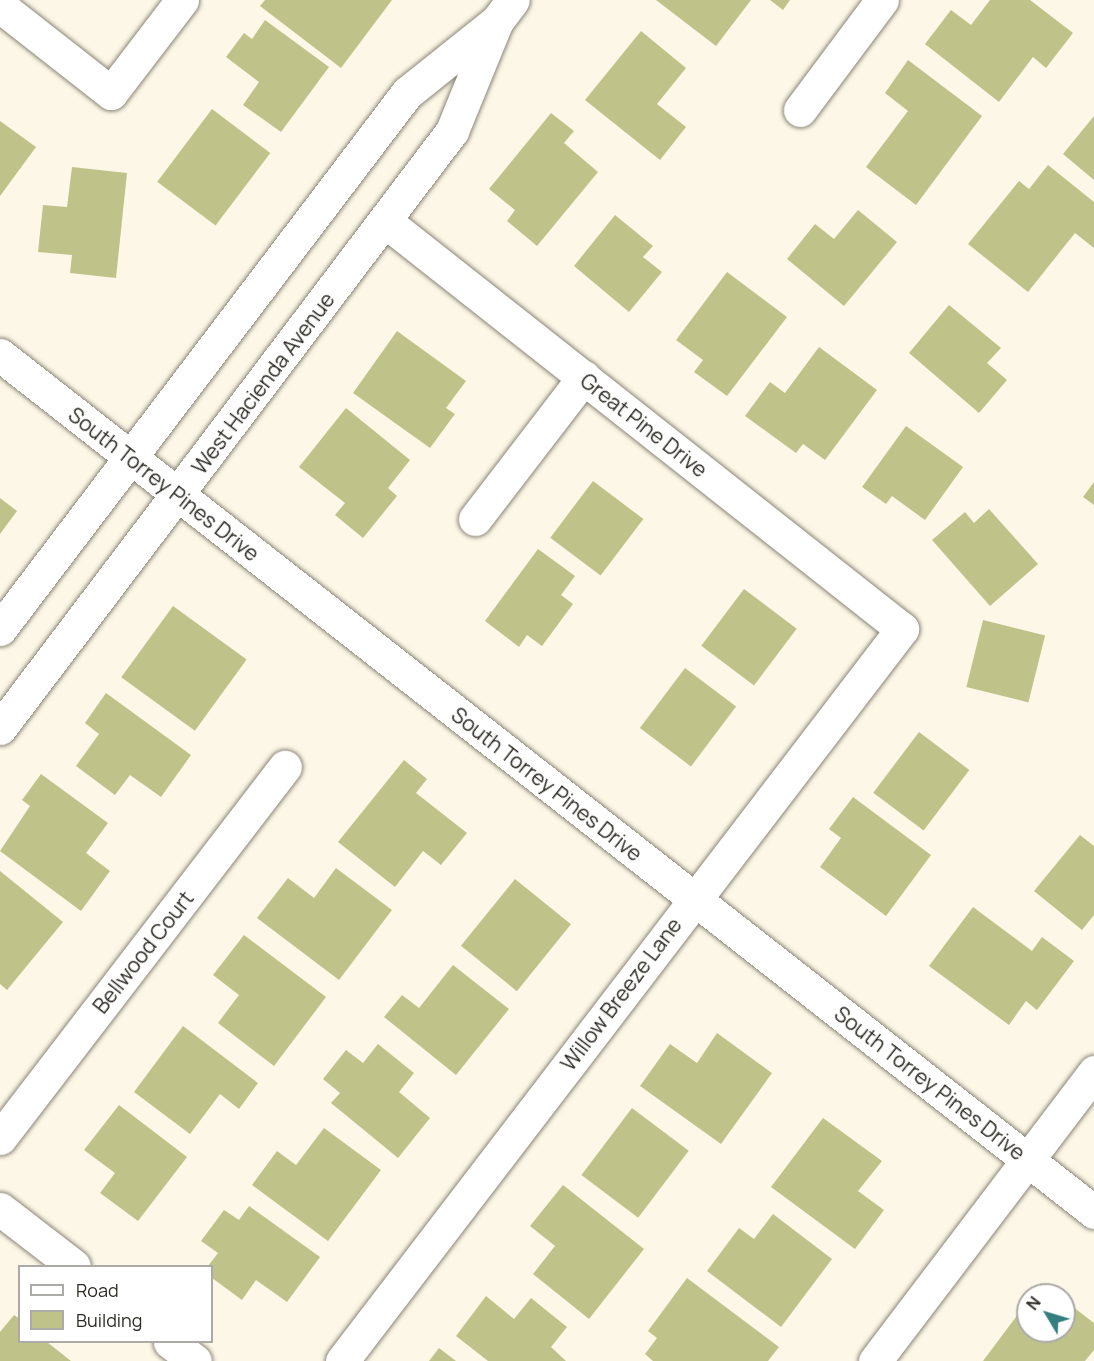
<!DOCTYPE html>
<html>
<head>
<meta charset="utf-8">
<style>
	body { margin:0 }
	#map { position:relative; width:1094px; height:1361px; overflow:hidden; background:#fdf7e7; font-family:Manrope,sans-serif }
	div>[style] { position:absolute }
	.building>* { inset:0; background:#bfc38a; transform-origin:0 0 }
	.roads { filter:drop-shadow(0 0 2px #8a8577) drop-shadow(0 0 2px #8a8577) }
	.street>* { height:33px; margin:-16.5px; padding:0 16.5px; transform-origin:16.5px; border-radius:16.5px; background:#fff }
	.secondary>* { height:33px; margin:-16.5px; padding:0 16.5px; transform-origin:16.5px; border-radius:16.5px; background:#fff }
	span { translate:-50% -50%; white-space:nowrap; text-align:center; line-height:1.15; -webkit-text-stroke:4.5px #fff; paint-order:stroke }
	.street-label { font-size:21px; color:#2c2a24 }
	.legend { position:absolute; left:18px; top:1265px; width:195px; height:78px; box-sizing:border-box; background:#fff; border:2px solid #abaaa7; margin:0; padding:8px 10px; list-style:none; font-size:18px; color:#2c2a24 }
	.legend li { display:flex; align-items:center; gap:12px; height:30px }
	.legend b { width:30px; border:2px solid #abaaa7 }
	.north { position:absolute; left:1016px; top:1283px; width:60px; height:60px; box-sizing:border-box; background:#fff; border:2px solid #abaaa7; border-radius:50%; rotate:308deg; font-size:16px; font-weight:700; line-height:24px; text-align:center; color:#2c2a24 }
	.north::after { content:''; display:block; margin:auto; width:21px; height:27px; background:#357e7f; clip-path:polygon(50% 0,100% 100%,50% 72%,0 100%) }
</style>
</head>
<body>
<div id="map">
	<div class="building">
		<div style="clip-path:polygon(265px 0,392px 0,341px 68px,260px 6px)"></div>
		<div style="clip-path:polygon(656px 0,751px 0,716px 46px)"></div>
		<div style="clip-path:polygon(770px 0,790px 0,783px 10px)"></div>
		<div style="clip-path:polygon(990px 0,1030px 0,1073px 33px,1046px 68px,1033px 57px,999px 102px,925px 44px,951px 10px,971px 25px)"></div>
		<div style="clip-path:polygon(265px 20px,329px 67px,281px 132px,243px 105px,259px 82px,226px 57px,244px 33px,252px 39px)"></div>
		<div style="clip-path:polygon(641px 31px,686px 68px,657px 104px,686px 127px,660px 160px,585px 100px)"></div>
		<div style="clip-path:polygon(908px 60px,982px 116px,916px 205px,866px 167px,908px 111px,885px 93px)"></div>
		<div style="left:212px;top:109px;width:73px;height:91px;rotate:37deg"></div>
		<div style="clip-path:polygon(551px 113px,574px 131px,564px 143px,598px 172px,537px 246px,507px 221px,515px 210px,489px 189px)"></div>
		<div style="clip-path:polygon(1094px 116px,1094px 180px,1063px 154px)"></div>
		<div style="clip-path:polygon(0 121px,36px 147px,0 196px)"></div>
		<div style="clip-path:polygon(1048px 165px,1094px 202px,1094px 248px,1075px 233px,1028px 292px,968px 244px,1019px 181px,1029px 189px)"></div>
		<div style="clip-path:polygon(72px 167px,127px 173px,116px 278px,70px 273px,72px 255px,38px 252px,43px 205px,67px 207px)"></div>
		<div style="clip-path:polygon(858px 210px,897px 242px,844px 306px,787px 259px,815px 224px,834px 239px)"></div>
		<div style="clip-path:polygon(615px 215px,653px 246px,643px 257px,662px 272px,629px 312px,574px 266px)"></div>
		<div style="clip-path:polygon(727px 272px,787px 317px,727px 396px,694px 372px,703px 360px,676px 340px)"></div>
		<div style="clip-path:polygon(949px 305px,1001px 348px,987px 363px,1007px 380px,979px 413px,909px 353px)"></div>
		<div style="clip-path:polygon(397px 331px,466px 381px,446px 408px,455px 414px,430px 448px,353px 393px)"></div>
		<div style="clip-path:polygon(819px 347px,877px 390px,825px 460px,803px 444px,796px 453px,745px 416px,770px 382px,785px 393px)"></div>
		<div style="clip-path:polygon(346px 408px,410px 460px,388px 488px,397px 496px,363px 538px,335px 515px,345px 503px,299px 467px)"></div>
		<div style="clip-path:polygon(906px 426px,963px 467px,925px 520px,892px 496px,886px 504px,862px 487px)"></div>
		<div style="left:593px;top:481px;width:63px;height:71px;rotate:37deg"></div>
		<div style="clip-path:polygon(1094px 482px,1094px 505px,1083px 497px)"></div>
		<div style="clip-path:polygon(0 498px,17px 511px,0 534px)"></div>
		<div style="clip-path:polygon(989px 509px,1038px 564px,990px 606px,932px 540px,965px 512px,974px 523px)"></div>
		<div style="clip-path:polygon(538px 549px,575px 576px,561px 595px,573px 604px,542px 646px,527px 635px,519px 647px,485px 621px)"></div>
		<div style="left:744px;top:589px;width:66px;height:71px;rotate:37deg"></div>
		<div style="left:173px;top:606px;width:91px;height:88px;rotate:36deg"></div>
		<div style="left:983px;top:620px;width:64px;height:69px;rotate:14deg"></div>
		<div style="left:685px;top:668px;width:64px;height:75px;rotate:37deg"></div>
		<div style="clip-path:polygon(106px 693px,191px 755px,161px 797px,130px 775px,115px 795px,76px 766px,99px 734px,85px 723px)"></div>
		<div style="left:919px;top:732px;width:63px;height:76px;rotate:37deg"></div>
		<div style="clip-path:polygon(404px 760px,427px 779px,416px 793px,467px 833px,441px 865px,423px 851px,395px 887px,338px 842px)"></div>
		<div style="clip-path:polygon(41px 774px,108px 823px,86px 853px,110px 871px,81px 911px,0 851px,30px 806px,22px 800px)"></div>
		<div style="clip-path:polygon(853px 797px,931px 855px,886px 916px,820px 867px,841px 838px,829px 829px)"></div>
		<div style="clip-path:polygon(1080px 835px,1094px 846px,1094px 915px,1082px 930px,1034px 891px)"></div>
		<div style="clip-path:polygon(336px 868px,392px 910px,339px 980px,257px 918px,288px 878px,314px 898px)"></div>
		<div style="clip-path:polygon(0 871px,63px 922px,7px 990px,0 984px)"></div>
		<div style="left:515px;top:879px;width:72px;height:86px;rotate:39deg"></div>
		<div style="clip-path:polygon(973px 907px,1032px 951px,1042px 937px,1074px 961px,1037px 1010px,1026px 1001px,1009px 1025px,929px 966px)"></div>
		<div style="clip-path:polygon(244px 935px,326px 997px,274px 1066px,218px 1023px,239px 995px,213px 975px)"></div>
		<div style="clip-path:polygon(453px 965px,509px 1009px,456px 1075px,384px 1017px,402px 995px,419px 1008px)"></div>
		<div style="clip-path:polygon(183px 1026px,258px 1083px,239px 1109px,220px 1094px,190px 1134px,134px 1092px)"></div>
		<div style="clip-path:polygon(717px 1033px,772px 1073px,721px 1144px,640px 1086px,670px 1044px,697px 1063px)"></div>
		<div style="clip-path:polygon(378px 1044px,414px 1073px,399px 1092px,430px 1118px,398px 1158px,331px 1103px,340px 1093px,323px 1079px,346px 1050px,363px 1063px)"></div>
		<div style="clip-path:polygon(119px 1105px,187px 1157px,138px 1221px,100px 1193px,115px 1173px,84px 1150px)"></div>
		<div style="left:632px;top:1108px;width:71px;height:84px;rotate:37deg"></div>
		<div style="clip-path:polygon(823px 1118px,882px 1161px,858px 1191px,884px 1210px,855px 1249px,771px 1187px)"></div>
		<div style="clip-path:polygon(324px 1128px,381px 1170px,328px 1241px,252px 1185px,277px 1151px,296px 1165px)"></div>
		<div style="clip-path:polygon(563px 1185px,644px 1249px,589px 1319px,533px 1274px,555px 1246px,530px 1226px)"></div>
		<div style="clip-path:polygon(249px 1206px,320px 1257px,287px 1302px,256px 1280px,242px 1300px,212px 1278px,208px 1266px,218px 1253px,201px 1241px,224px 1210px,239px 1220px)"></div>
		<div style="clip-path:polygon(773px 1214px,832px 1259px,781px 1327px,707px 1271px,739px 1228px,754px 1239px)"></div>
		<div style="clip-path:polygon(687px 1278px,779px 1347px,768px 1361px,653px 1361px,645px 1354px,657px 1338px,648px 1331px)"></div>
		<div style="clip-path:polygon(1041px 1283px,1057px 1295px,1033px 1295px)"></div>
		<div style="clip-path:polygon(486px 1296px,514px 1319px,531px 1298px,567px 1327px,551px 1347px,566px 1361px,488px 1361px,456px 1336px)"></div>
		<div style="clip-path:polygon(1064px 1300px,1094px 1323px,1094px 1350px,1085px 1361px,983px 1361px,1028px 1301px,1028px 1331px,1064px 1331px)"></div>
		<div style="clip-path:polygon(14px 1315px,20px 1319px,20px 1342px,47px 1342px,71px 1361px,0 1361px,0 1332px)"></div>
		<div style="clip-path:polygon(439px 1348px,456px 1361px,429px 1361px)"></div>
	</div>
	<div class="roads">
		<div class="street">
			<div style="left:0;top:6px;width:141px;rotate:38.1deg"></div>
			<div style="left:111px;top:93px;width:117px;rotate:-52.6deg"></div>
			<div style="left:800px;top:110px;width:137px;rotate:-53.3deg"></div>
			<div style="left:475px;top:519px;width:179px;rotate:-52.5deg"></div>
			<div style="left:0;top:1138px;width:468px;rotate:-52.5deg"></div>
			<div style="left:0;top:1209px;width:93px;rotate:37.6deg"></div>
			<div style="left:170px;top:1342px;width:31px;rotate:37deg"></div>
			<div style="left:342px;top:1361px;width:922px;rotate:-52.58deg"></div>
			<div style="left:902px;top:629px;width:659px;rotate:-141.72deg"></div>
			<div style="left:875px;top:1361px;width:363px;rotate:-52.8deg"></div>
		</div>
		<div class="secondary">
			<div style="left:0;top:355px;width:1390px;rotate:38.07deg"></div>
			<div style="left:0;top:629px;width:673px;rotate:-52.79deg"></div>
			<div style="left:407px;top:93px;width:115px;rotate:-38.7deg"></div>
			<div style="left:497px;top:21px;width:26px;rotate:-53deg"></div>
			<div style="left:0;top:728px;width:749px;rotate:-52.87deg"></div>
			<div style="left:452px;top:131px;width:119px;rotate:-67.8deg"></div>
		</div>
	</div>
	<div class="street-label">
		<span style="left:263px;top:383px;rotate:-53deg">West Hacienda Avenue</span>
		<span style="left:644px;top:425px;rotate:38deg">Great Pine Drive</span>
		<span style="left:164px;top:484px;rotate:38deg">South Torrey Pines Drive</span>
		<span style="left:547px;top:784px;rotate:38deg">South Torrey Pines Drive</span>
		<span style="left:143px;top:952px;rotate:-52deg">Bellwood Court</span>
		<span style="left:621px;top:994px;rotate:-53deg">Willow Breeze Lane</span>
		<span style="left:930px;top:1083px;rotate:38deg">South Torrey Pines Drive</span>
	</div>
	<ul class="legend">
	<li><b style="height:8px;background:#fff"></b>Road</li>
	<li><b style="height:16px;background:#bfc38a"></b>Building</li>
	</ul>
	<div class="north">N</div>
</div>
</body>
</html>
